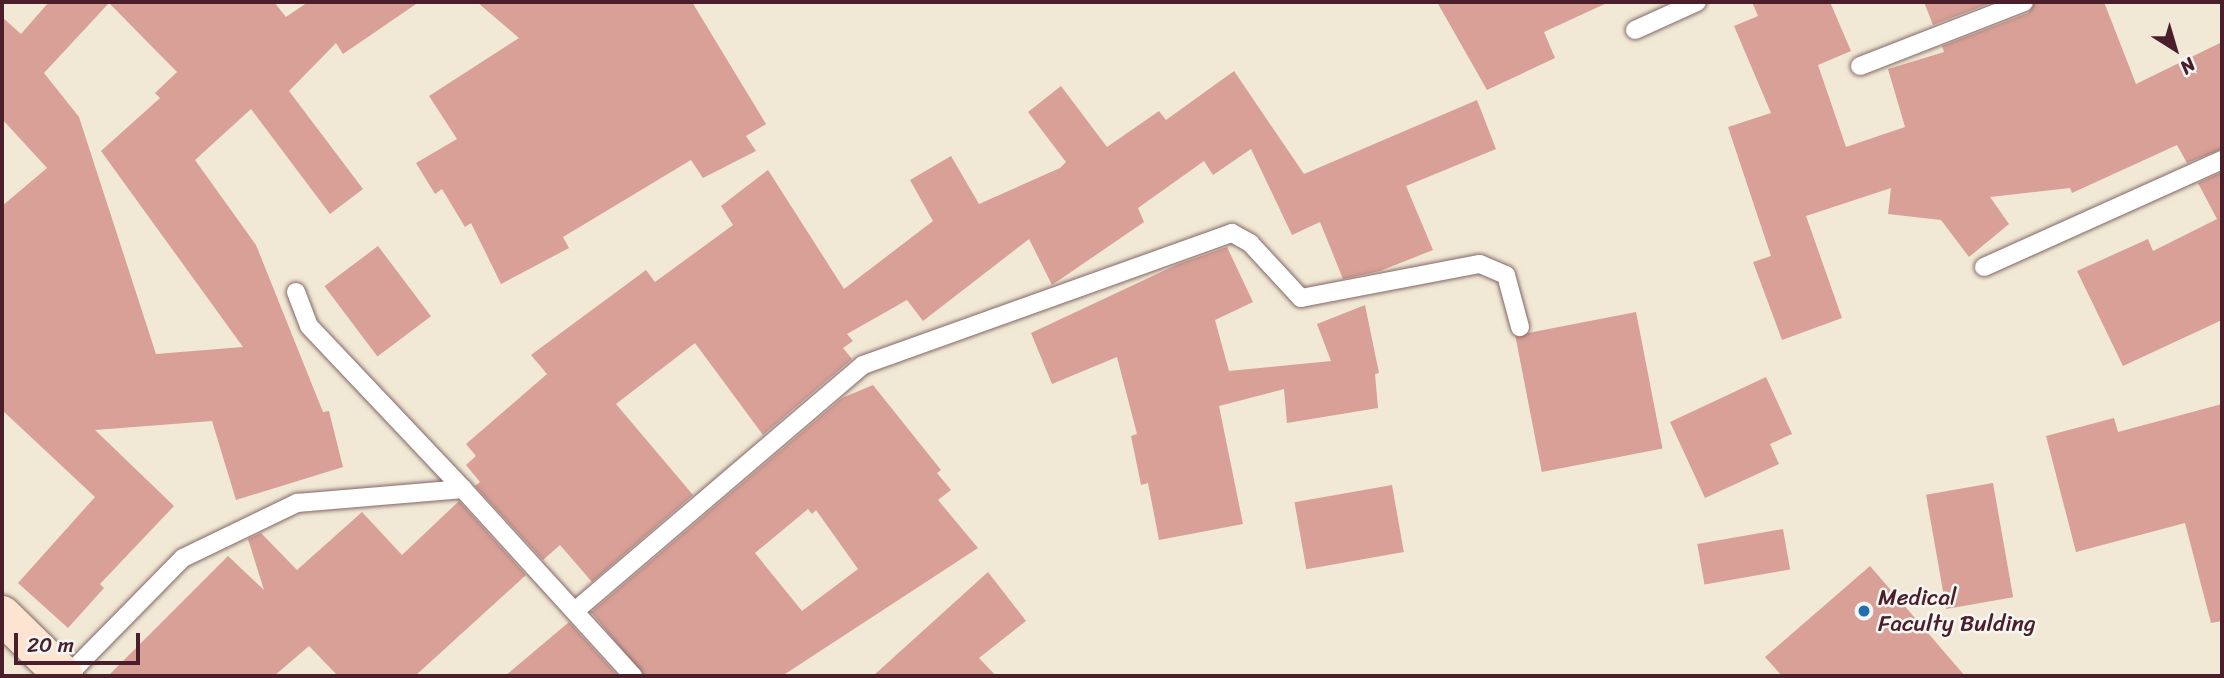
<!DOCTYPE html>
<html>
<head>
<meta charset="utf-8">
<style>
	body { margin:0 }
	#map { position:relative; width:2224px; height:678px; overflow:hidden; background:#f1e9d5; font-family:Sriracha,sans-serif }
	div>[style] { position:absolute }
	.building>* { inset:0; background:#d8a097; transform-origin:0 0 }
	.roads { filter:drop-shadow(0 0 2px #846666) drop-shadow(0 0 2px #846666) }
	.lane>* { height:18px; margin:-9px; padding:0 9px; transform-origin:9px; border-radius:9px; background:#fff }
	.secondary>* { height:38px; margin:-19px; padding:0 19px; transform-origin:19px; border-radius:19px; background:#fde4d0 }
	.dots>* { width:19px; height:19px; translate:-50% -50%; box-sizing:border-box; border:4px solid #f6f6f2; border-radius:50% }
	span { translate:-50% -50%; white-space:nowrap; text-align:center; line-height:1.15; -webkit-text-stroke:5px #f6f6f2; paint-order:stroke }
	.poi-label { font-size:23px; color:#4a1f2b }
	.left { translate:0 -50%; text-align:left }
	.frame { position:absolute; inset:0; border:4px solid #4a1f2b; pointer-events:none }
	.north { position:absolute; left:2140px; top:14px; width:70px; height:70px; -webkit-text-stroke:5px #f6f6f2; paint-order:stroke; rotate:143deg; font-size:19px; font-weight:700; line-height:28px; text-align:center; color:#4a1f2b }
	.north::after { content:''; display:block; margin:auto; width:24px; height:32px; background:#4a1f2b; clip-path:polygon(50% 0,100% 100%,50% 72%,0 100%) }
	.scale { position:absolute; left:14px; top:633px; width:126px; height:32px; box-sizing:border-box; border:4px solid #4a1f2b; border-top:0; padding-left:9px; font-size:21px; line-height:24px; white-space:nowrap; color:#4a1f2b; -webkit-text-stroke:5px #f6f6f2; paint-order:stroke }
</style>
</head>
<body>
<div id="map">
	<div class="building">
		<div style="clip-path:polygon(evenodd,49px 2px,274px 2px,286px 17px,308px 2px,419px 2px,343px 54px,336px 43px,289px 91px,363px 189px,330px 214px,251px 109px,195px 160px,256px 245px,323px 412px,329px 411px,343px 467px,236px 500px,212px 421px,95px 430px,174px 506px,100px 584px,104px 588px,68px 628px,18px 583px,95px 497px,2px 410px,2px 206px,47px 168px,2px 119px,2px 17px,21px 34px,49px 2px,109px 3px,177px 72px,155px 93px,160px 98px,101px 151px,243px 347px,156px 354px,79px 117px,44px 73px,109px 3px)"></div>
		<div style="clip-path:polygon(477px 2px,692px 2px,766px 124px,746px 136px,756px 151px,703px 178px,691px 160px,563px 237px,569px 248px,501px 284px,471px 223px,465px 227px,442px 189px,435px 194px,416px 163px,457px 139px,429px 96px,519px 38px)"></div>
		<div style="clip-path:polygon(1437px 2px,1609px 2px,1544px 32px,1555px 58px,1487px 90px)"></div>
		<div style="clip-path:polygon(1752px 2px,1830px 2px,1851px 51px,1818px 65px,1846px 147px,1905px 127px,1888px 69px,1944px 52px,1942px 46px,2028px 13px,2035px 2px,2104px 2px,2136px 84px,2222px 42px,2222px 149px,2187px 163px,2177px 145px,2072px 193px,2070px 188px,1990px 197px,2009px 224px,1969px 257px,1941px 220px,1888px 214px,1891px 188px,1806px 216px,1842px 318px,1782px 340px,1753px 262px,1771px 256px,1728px 127px,1771px 113px,1734px 26px,1758px 16px)"></div>
		<div style="clip-path:polygon(1924px 2px,1993px 2px,1933px 25px)"></div>
		<div style="clip-path:polygon(1234px 71px,1304px 174px,1477px 100px,1496px 149px,1406px 186px,1433px 250px,1380px 271px,1343px 279px,1320px 222px,1292px 235px,1251px 149px,1213px 175px,1204px 161px,1138px 208px,1144px 222px,1052px 285px,1029px 239px,923px 321px,907px 300px,847px 334px,853px 341px,843px 348px,852px 359px,763px 435px,695px 343px,616px 404px,693px 495px,592px 582px,560px 545px,543px 560px,475px 486px,480px 482px,466px 465px,476px 456px,466px 444px,547px 374px,531px 355px,646px 270px,655px 282px,733px 225px,721px 206px,768px 170px,844px 289px,933px 221px,910px 180px,951px 156px,979px 204px,1060px 168px,1066px 162px,1028px 112px,1061px 86px,1107px 147px,1159px 111px,1166px 120px)"></div>
		<div style="clip-path:polygon(2222px 172px,2222px 320px,2123px 366px,2077px 271px,2148px 239px,2153px 251px,2217px 219px,2198px 183px)"></div>
		<div style="left:378px;top:246px;width:88px;height:67px;rotate:53deg"></div>
		<div style="clip-path:polygon(1227px 247px,1253px 302px,1215px 320px,1229px 371px,1331px 361px,1317px 324px,1365px 305px,1379px 373px,1375px 374px,1378px 408px,1287px 423px,1284px 389px,1219px 406px,1243px 524px,1159px 540px,1148px 483px,1141px 485px,1131px 436px,1137px 434px,1117px 357px,1052px 384px,1031px 333px,1176px 265px)"></div>
		<div style="left:1636px;top:312px;width:139px;height:123px;rotate:79deg"></div>
		<div style="clip-path:polygon(1766px 377px,1792px 434px,1770px 444px,1779px 464px,1705px 498px,1670px 422px)"></div>
		<div style="clip-path:polygon(evenodd,873px 385px,941px 470px,937px 473px,951px 490px,938px 500px,978px 548px,782px 676px,644px 676px,591px 612px,842px 398px,873px 385px,808px 509px,812px 514px,816px 510px,858px 569px,802px 611px,755px 553px,808px 509px)"></div>
		<div style="clip-path:polygon(2222px 404px,2222px 621px,2211px 623px,2185px 523px,2076px 552px,2046px 436px,2114px 418px,2118px 432px)"></div>
		<div style="left:1993px;top:483px;width:116px;height:68px;rotate:80deg"></div>
		<div style="left:1392px;top:485px;width:68px;height:99px;rotate:80deg"></div>
		<div style="clip-path:polygon(459px 501px,526px 575px,415px 676px,338px 676px,309px 646px,274px 676px,108px 676px,228px 556px,264px 590px,248px 539px,261px 533px,297px 570px,362px 512px,402px 555px)"></div>
		<div style="left:1783px;top:529px;width:41px;height:87px;rotate:80deg"></div>
		<div style="clip-path:polygon(1870px 566px,1896px 596px,1965px 676px,1782px 676px,1765px 657px)"></div>
		<div style="clip-path:polygon(988px 572px,1026px 621px,979px 658px,996px 676px,873px 676px)"></div>
		<div style="clip-path:polygon(569px 622px,618px 676px,505px 676px)"></div>
	</div>
	<div class="roads">
		<div class="lane">
			<div style="left:1635px;top:30px;width:68px;rotate:-24.3deg"></div>
			<div style="left:1860px;top:66px;width:176px;rotate:-21.3deg"></div>
			<div style="left:1984px;top:267px;width:261px;rotate:-24.2deg"></div>
			<div style="left:296px;top:292px;width:36px;rotate:69deg"></div>
			<div style="left:309px;top:326px;width:224px;rotate:46.6deg"></div>
			<div style="left:576px;top:610px;width:377px;rotate:-40.5deg"></div>
			<div style="left:863px;top:365px;width:392px;rotate:-19.7deg"></div>
			<div style="left:1232px;top:233px;width:21px;rotate:29deg"></div>
			<div style="left:1250px;top:243px;width:75px;rotate:47.2deg"></div>
			<div style="left:1301px;top:298px;width:182px;rotate:-10.8deg"></div>
			<div style="left:1480px;top:264px;width:28px;rotate:23deg"></div>
			<div style="left:1506px;top:275px;width:54px;rotate:74.9deg"></div>
			<div style="left:67px;top:676px;width:165px;rotate:-45.5deg"></div>
			<div style="left:183px;top:558px;width:127px;rotate:-25.8deg"></div>
			<div style="left:297px;top:503px;width:167px;rotate:-4.8deg"></div>
			<div style="left:463px;top:489px;width:253px;rotate:47.7deg"></div>
		</div>
		<div class="secondary">
			<div style="left:2px;top:615px;width:87px;rotate:44.5deg"></div>
		</div>
	</div>
	<div class="dots">
		<div style="left:1864px;top:611px;background:#1f6fb2"></div>
	</div>
	<div class="poi-label">
		<span class="left" style="left:1878px;top:611px">Medical<br>Faculty Bulding</span>
	</div>
	<div class="frame"></div>
	<div class="north">N</div>
	<div class="scale">20 m</div>
</div>
</body>
</html>
